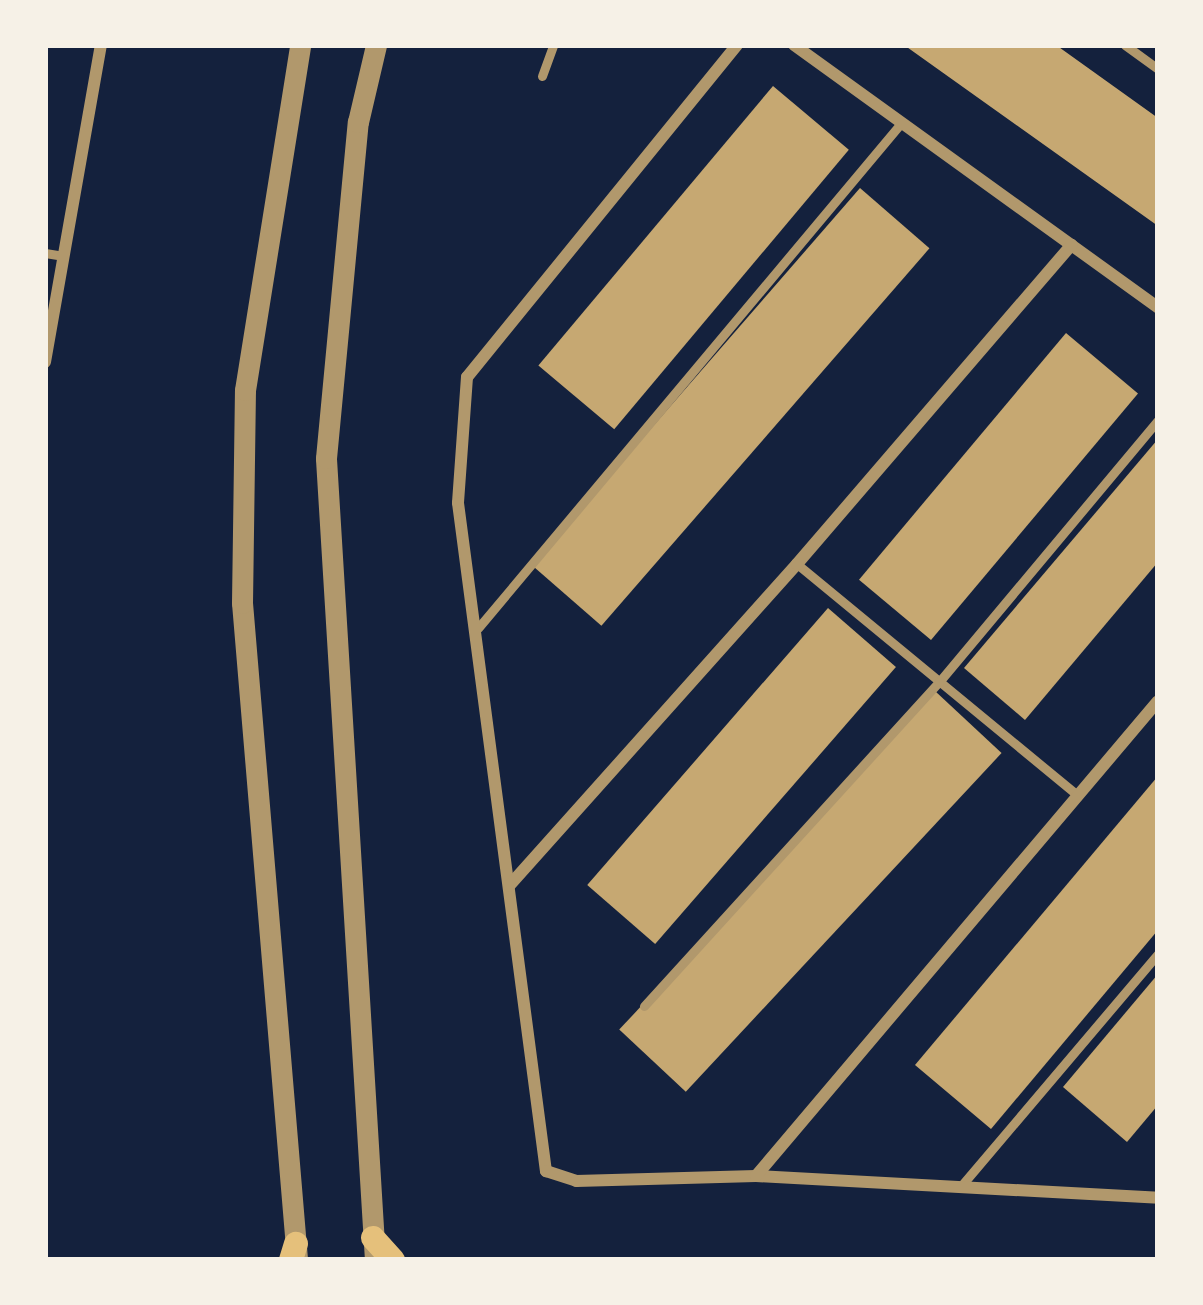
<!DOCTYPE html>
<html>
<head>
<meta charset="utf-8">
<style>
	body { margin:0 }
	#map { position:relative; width:1203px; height:1305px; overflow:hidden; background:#14213d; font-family:Karla,sans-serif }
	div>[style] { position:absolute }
	.building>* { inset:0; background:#c6a872; transform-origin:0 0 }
	.service>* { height:9px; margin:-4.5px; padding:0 4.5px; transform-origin:4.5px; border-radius:4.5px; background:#b1986c }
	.minor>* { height:12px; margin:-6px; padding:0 6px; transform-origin:6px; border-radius:6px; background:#b1986c }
	.tertiary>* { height:21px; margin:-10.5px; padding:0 10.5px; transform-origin:10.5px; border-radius:10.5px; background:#b1986c }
	.secondary>* { height:24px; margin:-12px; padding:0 12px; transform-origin:12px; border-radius:12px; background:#e5c07b }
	span { translate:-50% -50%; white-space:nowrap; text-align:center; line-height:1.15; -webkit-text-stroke:12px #f6f1e7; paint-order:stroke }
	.frame { position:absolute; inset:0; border:48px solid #f6f1e7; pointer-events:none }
</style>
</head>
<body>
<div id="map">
	<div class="building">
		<div style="clip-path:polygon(904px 45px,1056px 45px,1151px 113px,1158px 118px,1158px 226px)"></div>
		<div style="left:773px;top:86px;width:99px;height:365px;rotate:40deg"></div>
		<div style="left:860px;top:188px;width:92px;height:500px;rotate:41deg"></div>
		<div style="left:1066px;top:333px;width:94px;height:322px;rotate:40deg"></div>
		<div style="clip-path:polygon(1158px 439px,1158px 562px,1025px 720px,964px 668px)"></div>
		<div style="left:828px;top:608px;width:90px;height:367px;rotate:41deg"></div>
		<div style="left:935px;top:691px;width:91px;height:463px;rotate:43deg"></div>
		<div style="clip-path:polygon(1158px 776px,1158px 930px,991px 1129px,915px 1065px)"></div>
		<div style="clip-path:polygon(1158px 974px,1158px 1105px,1127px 1142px,1063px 1087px)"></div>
	</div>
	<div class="service">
		<div style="left:1125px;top:45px;width:41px;rotate:36deg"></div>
		<div style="left:542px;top:76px;width:33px;rotate:-70deg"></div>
		<div style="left:45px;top:253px;width:19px;rotate:9deg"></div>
		<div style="left:797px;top:564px;width:364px;rotate:39.5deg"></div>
		<div style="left:478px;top:628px;width:660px;rotate:-50.04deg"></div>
		<div style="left:644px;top:1006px;width:438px;rotate:-47.7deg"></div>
		<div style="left:939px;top:682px;width:341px;rotate:-50.1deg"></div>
		<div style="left:961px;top:1186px;width:304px;rotate:-49.7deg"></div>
	</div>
	<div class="minor">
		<div style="left:737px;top:45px;width:428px;rotate:129.1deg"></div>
		<div style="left:467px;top:377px;width:126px;rotate:94.1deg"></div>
		<div style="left:458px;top:503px;width:674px;rotate:82.5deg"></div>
		<div style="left:546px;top:1171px;width:32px;rotate:18deg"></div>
		<div style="left:576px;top:1181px;width:180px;rotate:-1.6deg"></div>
		<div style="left:756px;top:1176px;width:403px;rotate:3.1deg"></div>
		<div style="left:794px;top:45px;width:449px;rotate:35.8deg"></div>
		<div style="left:45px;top:362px;width:322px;rotate:-80deg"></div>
		<div style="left:509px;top:886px;width:432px;rotate:-48.2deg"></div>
		<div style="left:797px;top:564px;width:421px;rotate:-49.3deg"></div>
		<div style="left:756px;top:1176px;width:622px;rotate:-49.76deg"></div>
	</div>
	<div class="tertiary">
		<div style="left:297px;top:1259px;width:658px;rotate:-94.79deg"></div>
		<div style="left:242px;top:603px;width:213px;rotate:-89.2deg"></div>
		<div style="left:245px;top:390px;width:349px;rotate:-80.9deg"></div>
		<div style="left:375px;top:1260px;width:803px;rotate:-93.5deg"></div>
		<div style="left:326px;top:458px;width:338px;rotate:-84.6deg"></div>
		<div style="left:358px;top:122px;width:79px;rotate:-76.8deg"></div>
	</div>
	<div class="secondary">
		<div style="left:373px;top:1238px;width:30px;rotate:48deg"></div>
		<div style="left:291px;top:1260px;width:17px;rotate:-73deg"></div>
	</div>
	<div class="frame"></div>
</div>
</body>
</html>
